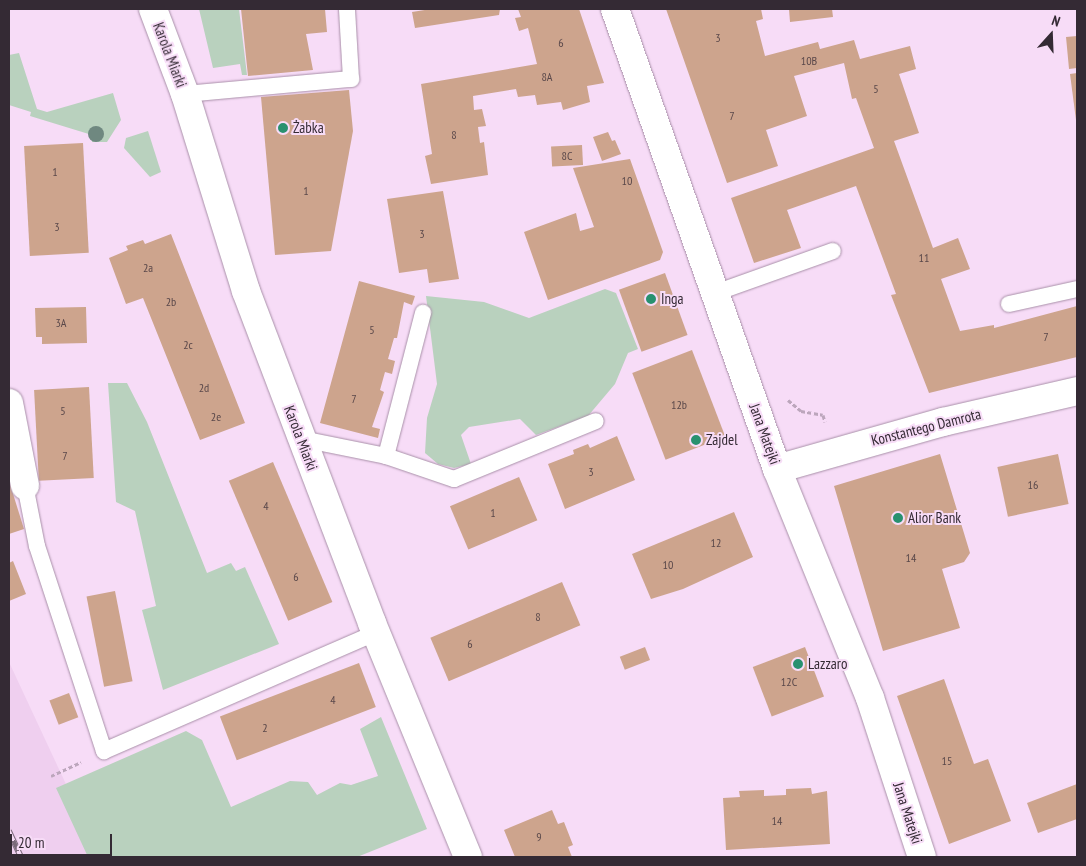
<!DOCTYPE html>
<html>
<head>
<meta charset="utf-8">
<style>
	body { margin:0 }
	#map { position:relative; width:1086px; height:866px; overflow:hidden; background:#f7dcf7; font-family:"PT Sans Narrow",sans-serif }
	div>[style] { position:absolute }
	.built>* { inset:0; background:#efcfef }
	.green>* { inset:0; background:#b9d1be }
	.building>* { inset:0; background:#cda48d; transform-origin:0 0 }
	.path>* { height:3px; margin-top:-1.5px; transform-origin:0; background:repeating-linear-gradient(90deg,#bca6bc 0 4px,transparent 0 6.5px) }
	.roads { filter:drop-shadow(0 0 1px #a990a9) drop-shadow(0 0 1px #a990a9) }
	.lane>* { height:16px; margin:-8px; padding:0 8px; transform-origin:8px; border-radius:8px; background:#fff }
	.street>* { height:28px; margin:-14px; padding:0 14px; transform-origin:14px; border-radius:14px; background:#fff }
	.rail>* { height:5.5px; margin-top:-2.75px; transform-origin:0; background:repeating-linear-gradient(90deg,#f7dcf7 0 11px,#7a6a7a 0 22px); box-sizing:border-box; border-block:1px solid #7a6a7a }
	.trees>* { width:16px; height:16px; margin:-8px; border-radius:50%; background:#6f8880 }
	.dots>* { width:14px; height:14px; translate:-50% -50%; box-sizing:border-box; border:2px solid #f7dcf7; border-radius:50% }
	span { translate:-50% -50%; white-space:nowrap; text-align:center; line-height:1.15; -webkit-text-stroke:4px #f7dcf7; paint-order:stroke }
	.number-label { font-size:12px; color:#5a484a }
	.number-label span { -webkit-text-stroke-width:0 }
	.street-label { font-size:15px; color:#342a34 }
	.poi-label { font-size:15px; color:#342a34 }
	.left { translate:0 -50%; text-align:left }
	.frame { position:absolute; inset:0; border:10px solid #342a34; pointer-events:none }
	.north { position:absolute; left:1026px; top:10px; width:50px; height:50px; -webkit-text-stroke:4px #f7dcf7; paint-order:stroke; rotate:20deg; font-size:14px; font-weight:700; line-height:20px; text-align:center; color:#342a34 }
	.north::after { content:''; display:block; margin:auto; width:18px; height:22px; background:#342a34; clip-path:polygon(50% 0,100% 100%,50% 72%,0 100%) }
	.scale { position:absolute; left:10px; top:834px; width:102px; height:22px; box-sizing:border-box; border:2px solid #342a34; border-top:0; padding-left:6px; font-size:15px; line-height:18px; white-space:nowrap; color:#342a34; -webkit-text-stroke:4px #f7dcf7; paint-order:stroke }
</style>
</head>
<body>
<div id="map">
	<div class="built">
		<div style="clip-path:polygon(9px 662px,100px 857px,9px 857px)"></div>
	</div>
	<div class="green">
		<div style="clip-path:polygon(199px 9px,239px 9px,247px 75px,242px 75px,240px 64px,213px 68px)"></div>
		<div style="clip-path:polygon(19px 53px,37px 109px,47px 112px,113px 93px,121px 120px,107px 142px,92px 142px,92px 135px,30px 116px,31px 112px,9px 105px,9px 55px)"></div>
		<div style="clip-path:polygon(148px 131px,161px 172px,150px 177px,124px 148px,126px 138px)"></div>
		<div style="clip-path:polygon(605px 289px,616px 293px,638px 349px,628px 353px,615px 384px,588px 416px,536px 435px,520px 419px,469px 427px,461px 435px,471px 464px,454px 468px,438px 464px,425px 453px,427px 418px,437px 384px,426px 296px,484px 302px,529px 318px)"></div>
		<div style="clip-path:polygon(108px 383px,127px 383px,147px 422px,207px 573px,231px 563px,236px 571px,245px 567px,279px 644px,163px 690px,142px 610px,156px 606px,135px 511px,116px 502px)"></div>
		<div style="clip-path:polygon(381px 717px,427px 829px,357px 857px,88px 857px,56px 788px,186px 731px,202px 740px,231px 807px,290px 781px,308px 782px,317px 795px,340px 783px,351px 785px,378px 776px,360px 729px)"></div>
	</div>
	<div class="building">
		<div style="clip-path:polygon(241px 9px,325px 9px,327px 32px,306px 34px,313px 70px,248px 76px)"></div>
		<div style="clip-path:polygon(431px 9px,500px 9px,499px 15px,415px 28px,412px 12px)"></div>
		<div style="clip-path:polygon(518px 9px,579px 9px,604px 83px,587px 86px,590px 102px,563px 110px,561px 102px,537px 105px,535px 95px,518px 97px,516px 89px,473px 96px,474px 110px,482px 109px,486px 126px,478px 127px,480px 143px,484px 142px,488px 175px,431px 184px,425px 156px,432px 154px,421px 84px,537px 64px,528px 28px,519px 31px,515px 18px,521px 17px)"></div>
		<div style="clip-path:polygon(666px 9px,761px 9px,763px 19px,756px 21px,765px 56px,818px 42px,820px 49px,854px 40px,860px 59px,910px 46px,916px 69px,899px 74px,919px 133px,894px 141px,933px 248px,958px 238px,970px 269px,941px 279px,960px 331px,994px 325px,994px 328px,1077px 306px,1077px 357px,929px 393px,891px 295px,896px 294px,856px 186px,787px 210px,801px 248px,754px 263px,731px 198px,874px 148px,856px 98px,852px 99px,844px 63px,794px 76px,807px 116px,766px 130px,778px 166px,727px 183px)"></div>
		<div style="clip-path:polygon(789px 9px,832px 9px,833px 17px,790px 22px)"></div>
		<div style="clip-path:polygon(1077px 36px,1077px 68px,1069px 69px,1066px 37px)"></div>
		<div style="clip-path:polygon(1077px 73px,1077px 120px,1076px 120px,1070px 74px)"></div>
		<div style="clip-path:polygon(349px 90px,353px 131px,331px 251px,275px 255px,261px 97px)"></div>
		<div style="clip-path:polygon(608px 132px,612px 141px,615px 140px,621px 154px,602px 161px,593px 137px)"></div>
		<div style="left:83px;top:143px;width:110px;height:59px;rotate:87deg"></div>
		<div style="left:582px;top:145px;width:20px;height:31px;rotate:87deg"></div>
		<div style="clip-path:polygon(630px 159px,663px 252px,660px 260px,548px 300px,524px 232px,576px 213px,580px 231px,594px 227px,573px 168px)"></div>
		<div style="clip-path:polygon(443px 191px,459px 279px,429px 283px,427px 269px,399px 273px,387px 199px)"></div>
		<div style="clip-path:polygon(171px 234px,245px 423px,200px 440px,143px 298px,126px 304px,109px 258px,128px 250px,126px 246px,143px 240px,145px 244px)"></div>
		<div style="left:665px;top:273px;width:66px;height:49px;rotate:70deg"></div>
		<div style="clip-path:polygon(359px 281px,415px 296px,412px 305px,404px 302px,397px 338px,394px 338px,388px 359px,395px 361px,392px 374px,385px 372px,380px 390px,384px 392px,372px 427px,380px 429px,378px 438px,320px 423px)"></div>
		<div style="clip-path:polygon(86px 307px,87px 343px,42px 344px,42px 337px,36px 337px,35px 308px)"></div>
		<div style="left:692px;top:350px;width:93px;height:64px;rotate:69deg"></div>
		<div style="left:89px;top:387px;width:91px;height:55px;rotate:87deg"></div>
		<div style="clip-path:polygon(617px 436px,635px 480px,565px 509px,548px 464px,574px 454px,573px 450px,588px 444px,590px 448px)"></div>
		<div style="clip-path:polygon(940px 454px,970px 553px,964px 562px,942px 569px,960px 628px,883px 651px,834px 486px)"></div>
		<div style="left:1058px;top:454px;width:51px;height:62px;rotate:78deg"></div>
		<div style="left:273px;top:462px;width:152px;height:48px;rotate:67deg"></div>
		<div style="left:519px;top:477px;width:47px;height:75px;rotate:67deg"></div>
		<div style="clip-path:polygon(9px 481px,24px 529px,9px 534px)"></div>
		<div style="clip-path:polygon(734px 512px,753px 557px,683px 589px,651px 599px,632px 554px)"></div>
		<div style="clip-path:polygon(13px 561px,26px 594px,9px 601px,9px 563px)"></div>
		<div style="left:562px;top:582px;width:47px;height:143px;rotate:67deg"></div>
		<div style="left:115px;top:591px;width:92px;height:29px;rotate:79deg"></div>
		<div style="left:645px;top:647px;width:14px;height:27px;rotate:69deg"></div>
		<div style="left:805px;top:647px;width:53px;height:56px;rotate:69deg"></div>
		<div style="left:359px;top:663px;width:47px;height:149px;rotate:69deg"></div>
		<div style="clip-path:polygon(944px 679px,974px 764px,988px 759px,1011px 821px,949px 844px,897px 696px)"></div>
		<div style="left:69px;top:693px;width:26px;height:21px;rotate:69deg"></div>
		<div style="clip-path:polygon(1077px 784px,1077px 819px,1038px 833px,1027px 803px)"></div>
		<div style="clip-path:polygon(811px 788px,812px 794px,827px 791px,830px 844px,726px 850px,723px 798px,740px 797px,739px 791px,764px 790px,764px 796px,786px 795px,786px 789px)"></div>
		<div style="clip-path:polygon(552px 810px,558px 824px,564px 822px,573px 845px,568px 847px,572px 857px,515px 857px,504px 830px)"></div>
	</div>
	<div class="path">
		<div style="left:788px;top:400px;width:17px;rotate:40deg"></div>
		<div style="left:801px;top:411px;width:22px;rotate:10deg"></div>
		<div style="left:823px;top:415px;width:7px;rotate:74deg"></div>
		<div style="left:51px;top:776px;width:33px;rotate:-25deg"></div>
	</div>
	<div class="roads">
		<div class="lane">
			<div style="left:185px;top:94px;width:167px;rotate:-5.2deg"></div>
			<div style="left:351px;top:79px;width:70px;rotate:-93.3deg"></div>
			<div style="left:715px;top:293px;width:125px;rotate:-19.6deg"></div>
			<div style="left:1009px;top:304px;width:70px;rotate:-12.4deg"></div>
			<div style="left:302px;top:439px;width:86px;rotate:11.4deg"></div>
			<div style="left:386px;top:456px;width:72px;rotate:18.7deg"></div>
			<div style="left:454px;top:479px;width:153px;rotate:-22.2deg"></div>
			<div style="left:386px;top:456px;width:148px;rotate:-75.5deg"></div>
			<div style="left:25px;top:485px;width:62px;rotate:78.9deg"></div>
			<div style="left:37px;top:546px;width:216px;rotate:71.9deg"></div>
			<div style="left:104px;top:751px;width:296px;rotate:-23.5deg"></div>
		</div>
		<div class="street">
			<div style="left:153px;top:9px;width:91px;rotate:69.4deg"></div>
			<div style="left:185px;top:94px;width:206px;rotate:72.8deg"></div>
			<div style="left:246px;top:291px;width:355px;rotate:69.2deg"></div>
			<div style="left:372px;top:623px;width:253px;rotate:67.7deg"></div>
			<div style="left:615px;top:9px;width:488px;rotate:70.6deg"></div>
			<div style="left:777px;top:469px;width:247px;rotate:67.9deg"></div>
			<div style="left:870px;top:698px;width:167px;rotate:71.9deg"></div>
			<div style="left:9px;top:403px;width:84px;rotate:79deg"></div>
			<div style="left:777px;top:469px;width:173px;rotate:-15.8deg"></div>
			<div style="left:943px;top:422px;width:138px;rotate:-13deg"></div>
		</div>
	</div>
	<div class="rail">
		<div style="left:9px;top:831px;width:29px;rotate:65deg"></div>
	</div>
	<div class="trees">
		<div style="left:96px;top:134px"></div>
	</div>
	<div class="dots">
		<div style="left:283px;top:128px;background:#28916f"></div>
		<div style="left:651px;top:299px;background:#28916f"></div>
		<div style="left:696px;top:440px;background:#28916f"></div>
		<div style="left:898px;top:518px;background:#28916f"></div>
		<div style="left:798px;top:664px;background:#28916f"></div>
	</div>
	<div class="number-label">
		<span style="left:718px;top:38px">3</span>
		<span style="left:561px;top:43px">6</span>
		<span style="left:809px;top:61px">10B</span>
		<span style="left:547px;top:77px">8A</span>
		<span style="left:876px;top:89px">5</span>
		<span style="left:732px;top:116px">7</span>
		<span style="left:454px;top:135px">8</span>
		<span style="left:567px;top:156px">8C</span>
		<span style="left:55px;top:172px">1</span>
		<span style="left:627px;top:181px">10</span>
		<span style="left:306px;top:191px">1</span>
		<span style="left:57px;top:227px">3</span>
		<span style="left:422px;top:234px">3</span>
		<span style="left:924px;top:258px">11</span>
		<span style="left:148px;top:268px">2a</span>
		<span style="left:171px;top:302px">2b</span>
		<span style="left:61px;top:323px">3A</span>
		<span style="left:372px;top:330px">5</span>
		<span style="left:1046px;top:337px">7</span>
		<span style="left:188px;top:345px">2c</span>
		<span style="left:204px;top:388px">2d</span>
		<span style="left:354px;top:399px">7</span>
		<span style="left:679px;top:405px">12b</span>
		<span style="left:63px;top:411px">5</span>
		<span style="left:216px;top:417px">2e</span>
		<span style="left:65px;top:456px">7</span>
		<span style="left:591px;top:472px">3</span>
		<span style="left:1033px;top:485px">16</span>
		<span style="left:266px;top:506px">4</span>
		<span style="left:493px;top:513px">1</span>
		<span style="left:716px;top:543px">12</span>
		<span style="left:911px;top:558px">14</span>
		<span style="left:668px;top:565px">10</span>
		<span style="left:296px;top:577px">6</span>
		<span style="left:538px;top:617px">8</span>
		<span style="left:470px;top:644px">6</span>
		<span style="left:789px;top:682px">12C</span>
		<span style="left:333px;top:700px">4</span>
		<span style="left:265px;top:728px">2</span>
		<span style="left:947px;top:761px">15</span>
		<span style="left:777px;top:821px">14</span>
		<span style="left:539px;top:837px">9</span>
	</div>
	<div class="street-label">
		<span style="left:170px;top:55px;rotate:69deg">Karola Miarki</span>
		<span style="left:926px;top:427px;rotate:-14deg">Konstantego Damrota</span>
		<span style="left:765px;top:434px;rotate:70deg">Jana Matejki</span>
		<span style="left:301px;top:438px;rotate:69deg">Karola Miarki</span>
		<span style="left:908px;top:813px;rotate:72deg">Jana Matejki</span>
	</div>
	<div class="poi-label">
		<span class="left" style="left:293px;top:128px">Żabka</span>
		<span class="left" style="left:661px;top:299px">Inga</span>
		<span class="left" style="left:706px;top:440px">Zajdel</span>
		<span class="left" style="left:908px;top:518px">Alior Bank</span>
		<span class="left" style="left:808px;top:664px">Lazzaro</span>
	</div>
	<div class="frame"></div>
	<div class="north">N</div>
	<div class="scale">20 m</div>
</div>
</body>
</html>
